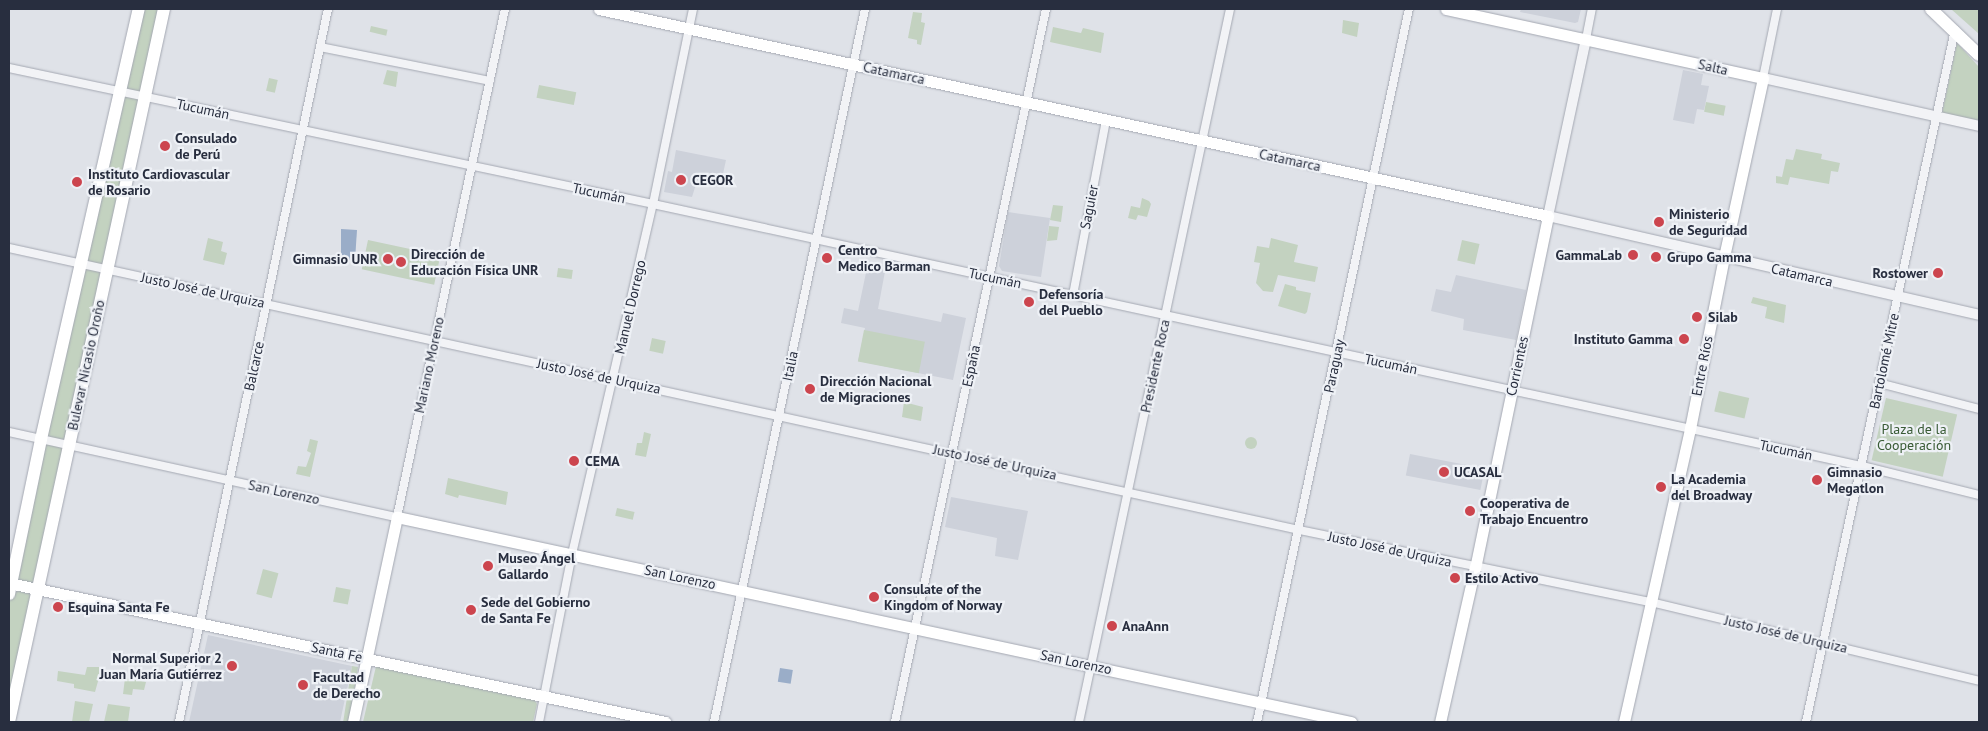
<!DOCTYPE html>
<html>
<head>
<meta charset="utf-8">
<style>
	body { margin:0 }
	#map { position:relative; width:1988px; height:731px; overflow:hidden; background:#dfe2e8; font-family:"PT Sans",sans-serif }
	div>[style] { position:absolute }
	.built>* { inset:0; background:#cdd1da; transform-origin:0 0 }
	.green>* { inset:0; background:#c3d2c0; transform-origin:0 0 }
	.round { border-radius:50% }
	.water>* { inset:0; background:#9aadc8; transform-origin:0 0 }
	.roads { filter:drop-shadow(0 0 1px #a4a8b2) drop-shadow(0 0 1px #a4a8b2) }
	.minor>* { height:8px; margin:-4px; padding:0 4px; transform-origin:4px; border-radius:4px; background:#f2f3f6 }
	.tertiary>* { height:10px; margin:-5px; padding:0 5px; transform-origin:5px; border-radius:5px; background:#f2f3f6 }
	.secondary>* { height:11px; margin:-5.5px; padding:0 5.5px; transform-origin:5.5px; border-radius:5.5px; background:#fff }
	.primary>* { height:12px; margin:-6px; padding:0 6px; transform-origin:6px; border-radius:6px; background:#fff }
	.dots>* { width:14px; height:14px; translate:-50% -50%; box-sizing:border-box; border:2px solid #eef1f6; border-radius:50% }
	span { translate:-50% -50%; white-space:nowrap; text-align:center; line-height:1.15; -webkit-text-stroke:4.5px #eef1f6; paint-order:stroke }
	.street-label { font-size:14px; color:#282e3f }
	.poi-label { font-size:14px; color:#282e3f; font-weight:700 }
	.left { translate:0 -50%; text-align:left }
	.right { translate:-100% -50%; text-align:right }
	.park-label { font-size:14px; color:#395b35 }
	.frame { position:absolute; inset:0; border:10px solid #282e3f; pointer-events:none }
</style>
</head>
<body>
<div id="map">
	<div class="built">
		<div style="clip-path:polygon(1521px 9px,1581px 9px,1578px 22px,1575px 23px,1520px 12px)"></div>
		<div style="clip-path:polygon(1683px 70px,1703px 74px,1701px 85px,1709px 86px,1704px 110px,1697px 109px,1694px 124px,1673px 120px)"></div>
		<div style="clip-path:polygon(676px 150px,726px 160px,721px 183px,698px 178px,692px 197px,664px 192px,668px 171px,672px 172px)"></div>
		<div style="clip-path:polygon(1008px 212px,1050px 218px,1041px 277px,1002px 271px,999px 266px)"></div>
		<div style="clip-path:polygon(868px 263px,886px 266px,878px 309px,941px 322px,943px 313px,966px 318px,953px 380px,858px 361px,865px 328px,841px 323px,844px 308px,858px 311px)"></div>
		<div style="clip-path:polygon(1456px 275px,1526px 290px,1516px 340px,1463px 330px,1464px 319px,1431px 311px,1436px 289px,1451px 292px)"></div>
		<div style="left:1410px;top:454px;width:76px;height:22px;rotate:11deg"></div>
		<div style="clip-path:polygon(951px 497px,1028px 511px,1018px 560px,995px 556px,997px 538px,945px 527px)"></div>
		<div style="clip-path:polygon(208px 635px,352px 666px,340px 722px,189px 722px)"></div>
	</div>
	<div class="green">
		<div style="clip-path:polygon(139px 9px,164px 9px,9px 722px,9px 594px)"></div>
		<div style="clip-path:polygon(1951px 9px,1979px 9px,1979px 34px)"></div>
		<div style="clip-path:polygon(913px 12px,922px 13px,921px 22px,925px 23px,921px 45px,917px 44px,917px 40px,908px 38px)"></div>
		<div style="clip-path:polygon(1343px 20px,1359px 23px,1357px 37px,1342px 33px)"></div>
		<div style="left:371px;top:26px;width:17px;height:6px;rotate:13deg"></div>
		<div style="clip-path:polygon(1053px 27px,1081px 33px,1083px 28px,1104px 33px,1101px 53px,1050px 42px)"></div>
		<div style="clip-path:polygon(1957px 43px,1979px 67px,1979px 121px,1942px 113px)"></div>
		<div style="clip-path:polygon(387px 70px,398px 72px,396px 87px,383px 84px)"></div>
		<div style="left:269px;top:78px;width:9px;height:13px;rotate:13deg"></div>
		<div style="left:539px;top:85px;width:38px;height:13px;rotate:11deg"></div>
		<div style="left:1706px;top:102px;width:20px;height:10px;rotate:11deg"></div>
		<div style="clip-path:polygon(1796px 149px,1822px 154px,1821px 159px,1840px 163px,1838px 172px,1831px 171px,1829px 184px,1790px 177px,1788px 185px,1776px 183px,1776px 176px,1782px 177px,1786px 159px,1793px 160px)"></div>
		<div style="clip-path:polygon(1142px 198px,1149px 201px,1151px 204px,1147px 217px,1138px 215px,1136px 220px,1128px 218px,1131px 206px,1140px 208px)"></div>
		<div style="clip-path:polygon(1053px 205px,1063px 206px,1061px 222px,1050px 220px)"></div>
		<div style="clip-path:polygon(1049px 226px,1059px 227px,1057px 240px,1047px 241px)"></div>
		<div style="clip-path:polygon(208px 238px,223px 242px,221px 251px,227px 253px,224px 265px,203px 260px)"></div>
		<div style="clip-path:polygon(1271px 238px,1298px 245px,1294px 262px,1318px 267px,1315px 282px,1278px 275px,1273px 292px,1263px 291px,1256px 283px,1260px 263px,1254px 262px,1257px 246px,1269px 248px)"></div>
		<div style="left:368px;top:240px;width:74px;height:30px;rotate:12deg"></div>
		<div style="left:1462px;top:240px;width:18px;height:21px;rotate:13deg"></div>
		<div style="left:558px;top:268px;width:15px;height:9px;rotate:8deg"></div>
		<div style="clip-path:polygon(1285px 284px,1296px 287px,1296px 290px,1311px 293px,1307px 312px,1305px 314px,1278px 306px)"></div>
		<div style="clip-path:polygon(1753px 297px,1786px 305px,1784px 323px,1765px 318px,1767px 307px,1751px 303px)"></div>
		<div style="left:864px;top:330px;width:62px;height:32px;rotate:11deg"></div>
		<div style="left:652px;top:338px;width:14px;height:13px;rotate:12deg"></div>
		<div style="left:1719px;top:391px;width:31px;height:21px;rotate:13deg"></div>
		<div style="left:1886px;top:398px;width:73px;height:64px;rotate:13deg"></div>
		<div style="clip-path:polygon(904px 402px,923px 407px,921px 421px,902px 417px)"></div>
		<div style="clip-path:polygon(644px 432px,651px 434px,646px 457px,635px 455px,637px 443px,642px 443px)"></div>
		<div class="round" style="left:1245px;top:437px;width:12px;height:12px"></div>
		<div style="clip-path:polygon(310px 439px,318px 441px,310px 477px,296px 474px,298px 466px,306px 467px,311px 453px,307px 451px)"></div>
		<div style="clip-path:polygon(448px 478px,508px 492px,506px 505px,459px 495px,458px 498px,445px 494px)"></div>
		<div style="left:617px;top:508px;width:18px;height:8px;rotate:13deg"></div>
		<div style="left:263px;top:569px;width:16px;height:26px;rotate:15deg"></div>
		<div style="left:336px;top:587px;width:15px;height:15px;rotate:11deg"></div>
		<div style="clip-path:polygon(377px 662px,532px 696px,537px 704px,533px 722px,363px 722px)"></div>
		<div style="left:352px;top:666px;width:6px;height:57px;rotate:9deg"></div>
		<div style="clip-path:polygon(87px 667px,102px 667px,95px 692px,74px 688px,74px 684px,57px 681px,58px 671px,85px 675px)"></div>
		<div style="clip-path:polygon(125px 678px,146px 682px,144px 690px,133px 689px,132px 695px,123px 694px)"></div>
		<div style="clip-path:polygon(75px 701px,93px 704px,89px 722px,72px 722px)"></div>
		<div style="clip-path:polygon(108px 704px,130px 707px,128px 722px,104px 722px)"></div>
	</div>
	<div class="water">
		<div style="clip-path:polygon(341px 229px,357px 230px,355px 260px,341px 260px)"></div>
		<div style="left:780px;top:668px;width:13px;height:14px;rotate:9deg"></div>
	</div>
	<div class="roads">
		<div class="minor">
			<div style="left:1586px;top:39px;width:31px;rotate:-79deg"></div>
			<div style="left:320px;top:47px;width:173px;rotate:11.3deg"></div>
			<div style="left:9px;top:68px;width:658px;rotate:11.92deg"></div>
			<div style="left:653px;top:204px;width:1237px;rotate:12.23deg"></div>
			<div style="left:1862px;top:466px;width:121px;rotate:13.9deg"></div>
			<div style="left:1763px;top:78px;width:70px;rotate:-78.5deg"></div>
			<div style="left:9px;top:248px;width:1320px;rotate:12.33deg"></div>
			<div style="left:1299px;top:530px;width:359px;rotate:11.6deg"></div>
			<div style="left:1651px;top:602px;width:337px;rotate:13.5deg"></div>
			<div style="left:1073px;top:295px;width:178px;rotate:-79.3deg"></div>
			<div style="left:1879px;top:383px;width:103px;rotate:14.6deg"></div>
			<div style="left:9px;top:432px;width:397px;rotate:12.4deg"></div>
			<div style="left:397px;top:517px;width:519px;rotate:-78deg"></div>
			<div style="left:179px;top:722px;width:728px;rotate:-78.2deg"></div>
			<div style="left:539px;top:722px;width:171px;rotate:-78.9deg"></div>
			<div style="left:572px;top:554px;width:359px;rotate:-77deg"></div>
			<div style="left:653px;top:204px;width:199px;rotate:-78.4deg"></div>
			<div style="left:714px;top:722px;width:729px;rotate:-78.04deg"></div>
			<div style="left:895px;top:722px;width:729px;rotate:-78.04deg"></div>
			<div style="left:1079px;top:722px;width:729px;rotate:-78.04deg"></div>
			<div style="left:1257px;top:722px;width:729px;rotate:-77.97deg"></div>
			<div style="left:1806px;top:722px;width:708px;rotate:-77.85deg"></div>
		</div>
		<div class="tertiary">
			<div style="left:1586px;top:39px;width:181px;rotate:102.1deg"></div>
			<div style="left:1548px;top:216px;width:442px;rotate:12.9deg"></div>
			<div style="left:1763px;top:78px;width:221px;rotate:12.5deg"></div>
		</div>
		<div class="secondary">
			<div style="left:599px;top:9px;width:971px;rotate:12.3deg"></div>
			<div style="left:1548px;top:216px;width:359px;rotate:101.7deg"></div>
			<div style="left:1475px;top:567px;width:159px;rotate:102.7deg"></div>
			<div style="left:1446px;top:9px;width:324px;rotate:12.3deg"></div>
			<div style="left:1763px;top:78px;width:183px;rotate:102.3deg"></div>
			<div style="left:1724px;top:257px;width:175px;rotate:101.2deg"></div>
			<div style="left:1690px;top:429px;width:300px;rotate:102.7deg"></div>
			<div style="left:9px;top:583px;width:671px;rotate:11.96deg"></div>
			<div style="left:353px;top:722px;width:210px;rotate:-77.9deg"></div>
			<div style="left:397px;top:517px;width:976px;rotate:12.13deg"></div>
		</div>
		<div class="primary">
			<div style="left:1931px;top:9px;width:66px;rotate:43.8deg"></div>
			<div style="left:9px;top:594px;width:158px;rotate:-78.3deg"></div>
			<div style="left:41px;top:439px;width:441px;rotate:-77.2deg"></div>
			<div style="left:9px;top:722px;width:730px;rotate:-77.74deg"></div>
		</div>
	</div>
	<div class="dots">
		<div style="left:165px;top:146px;background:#cc454e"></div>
		<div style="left:681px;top:180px;background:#cc454e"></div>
		<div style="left:77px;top:182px;background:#cc454e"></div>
		<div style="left:1659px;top:222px;background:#cc454e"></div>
		<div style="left:1633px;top:255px;background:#cc454e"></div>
		<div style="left:1656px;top:257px;background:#cc454e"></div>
		<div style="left:827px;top:258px;background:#cc454e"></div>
		<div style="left:388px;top:259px;background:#cc454e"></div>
		<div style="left:401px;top:262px;background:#cc454e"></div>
		<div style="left:1938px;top:273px;background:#cc454e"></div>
		<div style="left:1029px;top:302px;background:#cc454e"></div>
		<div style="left:1697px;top:317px;background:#cc454e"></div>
		<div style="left:1684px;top:339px;background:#cc454e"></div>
		<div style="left:810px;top:389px;background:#cc454e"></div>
		<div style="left:574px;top:461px;background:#cc454e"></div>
		<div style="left:1444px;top:472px;background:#cc454e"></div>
		<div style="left:1817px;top:480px;background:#cc454e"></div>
		<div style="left:1661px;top:487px;background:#cc454e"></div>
		<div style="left:1470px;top:511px;background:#cc454e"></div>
		<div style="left:488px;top:566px;background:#cc454e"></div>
		<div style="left:1455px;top:578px;background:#cc454e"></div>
		<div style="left:874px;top:597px;background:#cc454e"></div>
		<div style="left:58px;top:607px;background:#cc454e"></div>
		<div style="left:471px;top:610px;background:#cc454e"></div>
		<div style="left:1112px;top:626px;background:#cc454e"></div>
		<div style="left:232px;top:666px;background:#cc454e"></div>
		<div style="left:303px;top:685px;background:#cc454e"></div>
	</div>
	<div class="street-label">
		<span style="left:1713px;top:67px;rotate:13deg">Salta</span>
		<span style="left:894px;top:73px;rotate:12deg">Catamarca</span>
		<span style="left:203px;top:109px;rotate:12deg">Tucumán</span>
		<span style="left:1290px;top:160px;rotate:12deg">Catamarca</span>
		<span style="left:599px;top:193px;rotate:12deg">Tucumán</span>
		<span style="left:1089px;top:207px;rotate:-79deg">Saguier</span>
		<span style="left:1802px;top:275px;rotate:13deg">Catamarca</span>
		<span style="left:995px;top:278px;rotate:12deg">Tucumán</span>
		<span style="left:203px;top:290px;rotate:12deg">Justo José de Urquiza</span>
		<span style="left:630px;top:307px;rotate:-77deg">Manuel Dorrego</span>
		<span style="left:1884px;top:361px;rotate:-78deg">Bartolomé Mitre</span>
		<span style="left:1391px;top:364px;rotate:12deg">Tucumán</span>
		<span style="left:86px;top:365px;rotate:-78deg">Bulevar Nicasio Oroño</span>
		<span style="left:429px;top:365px;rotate:-78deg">Mariano Moreno</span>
		<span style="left:254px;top:366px;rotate:-78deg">Balcarce</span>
		<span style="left:790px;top:366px;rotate:-78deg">Italia</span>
		<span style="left:971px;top:366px;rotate:-78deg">España</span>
		<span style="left:1155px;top:366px;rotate:-78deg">Presidente Roca</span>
		<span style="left:1334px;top:366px;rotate:-78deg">Paraguay</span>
		<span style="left:1517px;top:366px;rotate:-78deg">Corrientes</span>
		<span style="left:1702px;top:366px;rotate:-79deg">Entre Ríos</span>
		<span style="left:599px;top:376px;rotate:12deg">Justo José de Urquiza</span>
		<span style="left:1786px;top:450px;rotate:12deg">Tucumán</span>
		<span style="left:995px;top:462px;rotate:12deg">Justo José de Urquiza</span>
		<span style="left:284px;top:492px;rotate:12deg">San Lorenzo</span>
		<span style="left:1390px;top:549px;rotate:12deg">Justo José de Urquiza</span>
		<span style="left:680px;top:577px;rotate:12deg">San Lorenzo</span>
		<span style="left:1786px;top:634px;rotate:13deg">Justo José de Urquiza</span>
		<span style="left:337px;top:652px;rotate:12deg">Santa Fe</span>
		<span style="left:1076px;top:662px;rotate:12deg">San Lorenzo</span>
	</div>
	<div class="poi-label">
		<span class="left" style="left:175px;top:146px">Consulado<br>de Perú</span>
		<span class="left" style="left:88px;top:182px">Instituto Cardiovascular<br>de Rosario</span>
		<span class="left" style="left:692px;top:180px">CEGOR</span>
		<span class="left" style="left:1669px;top:222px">Ministerio<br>de Seguridad</span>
		<span class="left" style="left:838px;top:258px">Centro<br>Medico Barman</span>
		<span class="left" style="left:411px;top:262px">Dirección de<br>Educación Física UNR</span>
		<span class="right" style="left:1622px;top:255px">GammaLab</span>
		<span class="left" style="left:1667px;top:257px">Grupo Gamma</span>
		<span class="right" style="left:378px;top:259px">Gimnasio UNR</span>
		<span class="right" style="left:1928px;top:273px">Rostower</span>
		<span class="left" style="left:1039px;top:302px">Defensoría<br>del Pueblo</span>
		<span class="left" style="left:1708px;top:317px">Silab</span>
		<span class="right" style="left:1673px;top:339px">Instituto Gamma</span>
		<span class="left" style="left:820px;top:389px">Dirección Nacional<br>de Migraciones</span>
		<span class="left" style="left:585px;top:461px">CEMA</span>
		<span class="left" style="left:1454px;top:472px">UCASAL</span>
		<span class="left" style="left:1827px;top:480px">Gimnasio<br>Megatlon</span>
		<span class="left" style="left:1671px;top:487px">La Academia<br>del Broadway</span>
		<span class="left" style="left:1480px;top:511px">Cooperativa de<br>Trabajo Encuentro</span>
		<span class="left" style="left:498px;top:566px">Museo Ángel<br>Gallardo</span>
		<span class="left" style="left:1465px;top:578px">Estilo Activo</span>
		<span class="left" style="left:884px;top:597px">Consulate of the<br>Kingdom of Norway</span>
		<span class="left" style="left:481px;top:610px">Sede del Gobierno<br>de Santa Fe</span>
		<span class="left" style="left:68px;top:607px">Esquina Santa Fe</span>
		<span class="left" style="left:1122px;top:626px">AnaAnn</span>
		<span class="right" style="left:222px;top:666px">Normal Superior 2<br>Juan María Gutiérrez</span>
		<span class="left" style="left:313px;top:685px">Facultad<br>de Derecho</span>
	</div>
	<div class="park-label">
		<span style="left:1914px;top:437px">Plaza de la<br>Cooperación</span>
	</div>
	<div class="frame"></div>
</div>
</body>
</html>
